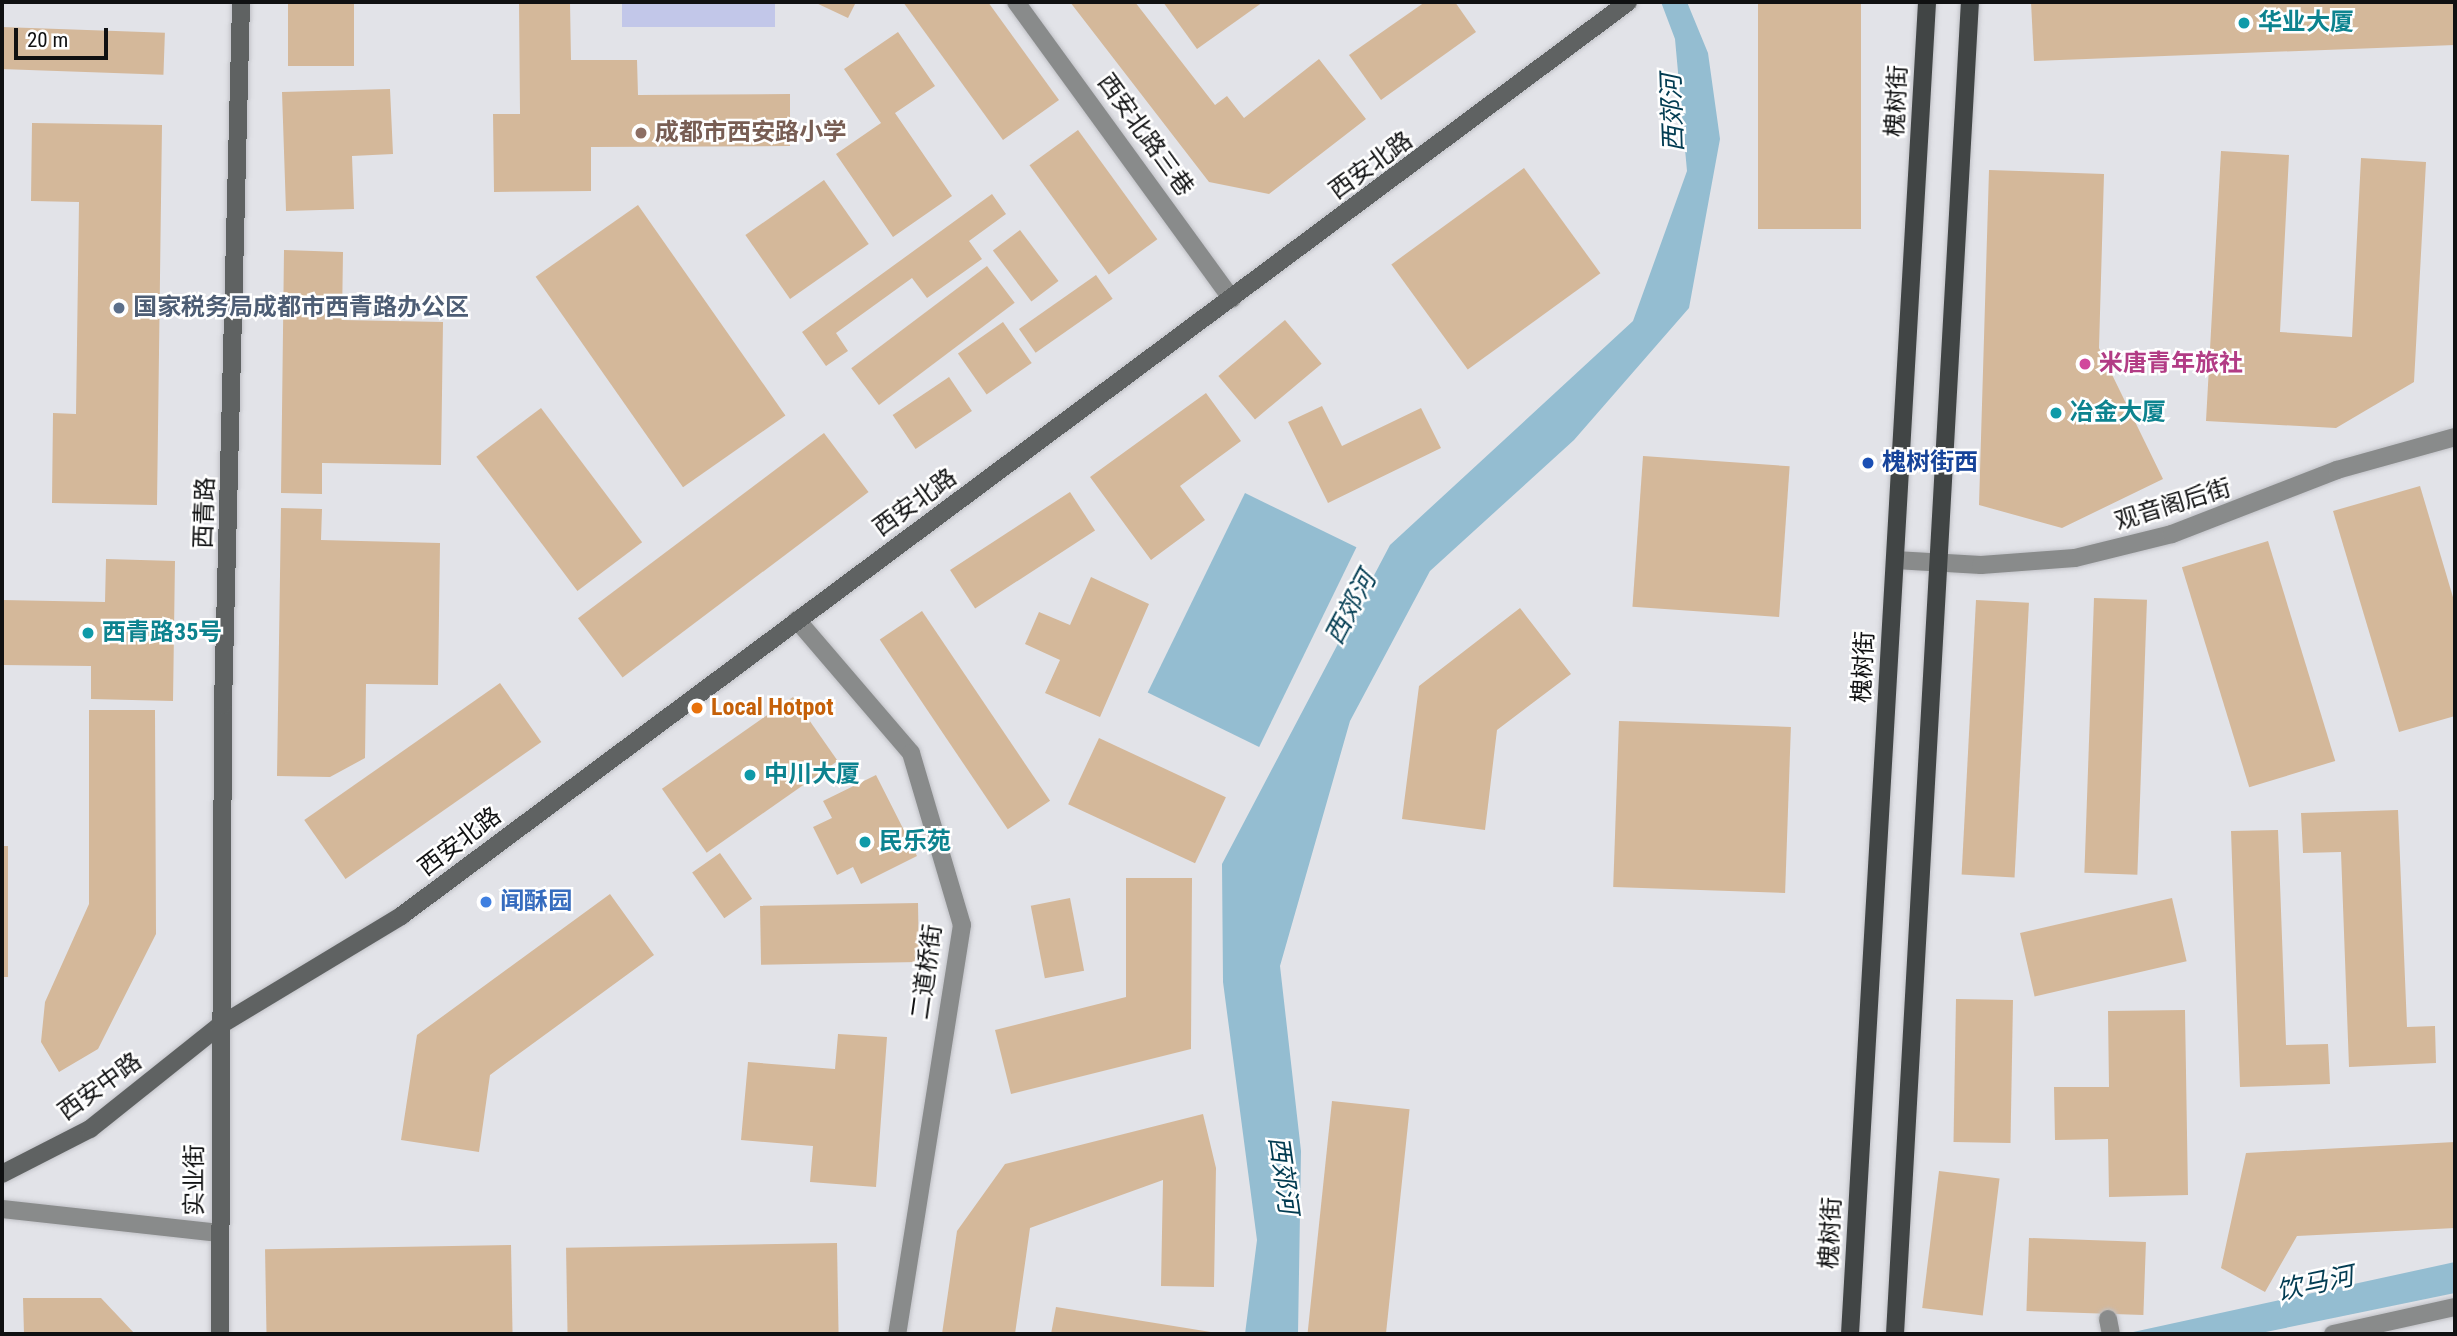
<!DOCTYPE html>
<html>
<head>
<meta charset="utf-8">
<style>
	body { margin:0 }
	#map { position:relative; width:2457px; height:1336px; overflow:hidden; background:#e2e3e8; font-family:"Roboto Condensed","Noto Sans SC",sans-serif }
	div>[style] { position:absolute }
	.green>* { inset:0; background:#c2c7e9; transform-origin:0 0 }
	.water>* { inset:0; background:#94bdd1; transform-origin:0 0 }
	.building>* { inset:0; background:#d4b89a; transform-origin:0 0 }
	.roads { filter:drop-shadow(0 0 2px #c0c1c6) drop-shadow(0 0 2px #c0c1c6) }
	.street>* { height:18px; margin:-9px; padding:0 9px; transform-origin:9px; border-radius:9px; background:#898b8b }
	.secondary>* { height:18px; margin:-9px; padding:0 9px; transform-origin:9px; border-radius:9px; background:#5f6262 }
	.primary>* { height:18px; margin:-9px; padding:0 9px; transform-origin:9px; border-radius:9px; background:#414545 }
	.dots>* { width:19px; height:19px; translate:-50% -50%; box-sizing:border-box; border:4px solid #fff; border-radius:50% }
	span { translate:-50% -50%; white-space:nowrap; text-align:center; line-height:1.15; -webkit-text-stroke:5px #fff; paint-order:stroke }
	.culture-label { font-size:24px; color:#0d838f; font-weight:700 }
	.left { translate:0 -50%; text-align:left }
	.street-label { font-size:24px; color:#101112 }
	.education-label { font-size:24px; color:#785e54; font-weight:700 }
	.service-label { font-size:24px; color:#4e5e75; font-weight:700 }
	.hotel-label { font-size:24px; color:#b23c85; font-weight:700 }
	.transit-label { font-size:24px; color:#164399; font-weight:700 }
	.food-label { font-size:24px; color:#c56008; font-weight:700 }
	.shop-label { font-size:24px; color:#366cbe; font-weight:700 }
	.water-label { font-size:26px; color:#023c52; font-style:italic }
	.frame { position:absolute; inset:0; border:4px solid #101112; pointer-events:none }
	.scale { position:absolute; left:14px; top:28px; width:94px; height:32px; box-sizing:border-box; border:4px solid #101112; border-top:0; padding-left:9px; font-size:21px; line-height:24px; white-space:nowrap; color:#101112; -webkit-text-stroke:5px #fff; paint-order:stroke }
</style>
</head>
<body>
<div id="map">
	<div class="green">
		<div style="left:622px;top:2px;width:153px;height:25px"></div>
	</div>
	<div class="water">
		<div style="clip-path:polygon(1661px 2px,1687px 2px,1708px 53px,1720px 139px,1689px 308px,1574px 440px,1430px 571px,1350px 721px,1280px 966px,1301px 1151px,1298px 1334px,1245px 1334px,1257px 1240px,1223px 982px,1222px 864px,1390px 545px,1633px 321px,1687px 171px,1675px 39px)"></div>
		<div style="left:1245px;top:493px;width:124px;height:222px;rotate:26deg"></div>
		<div style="clip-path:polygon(2455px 1262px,2455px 1293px,2256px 1334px,2124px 1334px)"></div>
	</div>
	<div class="building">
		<div style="left:288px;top:2px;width:66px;height:64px"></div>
		<div style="clip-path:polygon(519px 2px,570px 2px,571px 60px,637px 60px,638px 95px,790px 94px,790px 146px,591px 147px,591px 191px,494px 192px,493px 114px,520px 114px)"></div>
		<div style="clip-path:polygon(814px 2px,856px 2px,848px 18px)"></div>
		<div style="clip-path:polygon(903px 2px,988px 2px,1059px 100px,1003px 140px)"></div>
		<div style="clip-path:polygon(1070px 2px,1135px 2px,1215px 105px,1227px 96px,1244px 118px,1319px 59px,1366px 119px,1269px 194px,1209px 182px)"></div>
		<div style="clip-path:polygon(1163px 2px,1263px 2px,1197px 49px)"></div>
		<div style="clip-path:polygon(1425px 2px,1455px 2px,1476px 32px,1381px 100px,1349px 55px)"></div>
		<div style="left:1758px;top:2px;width:103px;height:227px"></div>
		<div style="clip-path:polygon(2031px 2px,2455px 2px,2455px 45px,2034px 61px)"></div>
		<div style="left:2px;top:27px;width:163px;height:42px;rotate:2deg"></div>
		<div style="clip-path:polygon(898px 32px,935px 86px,895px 113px,952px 196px,893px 237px,836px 154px,881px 123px,844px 69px)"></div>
		<div style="clip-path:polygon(390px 89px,393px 154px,352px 156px,354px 209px,286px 211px,282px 92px)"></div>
		<div style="clip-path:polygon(32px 123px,162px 125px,157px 505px,52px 503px,53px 413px,76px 414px,79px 202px,31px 201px)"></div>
		<div style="left:1078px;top:130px;width:135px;height:60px;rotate:54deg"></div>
		<div style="clip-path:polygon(2221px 151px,2289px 155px,2280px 332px,2352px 337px,2361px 158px,2426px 162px,2414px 382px,2336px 428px,2206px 421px)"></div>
		<div style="left:1524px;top:168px;width:130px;height:164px;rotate:54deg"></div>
		<div style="clip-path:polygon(1989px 170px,2104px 174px,2099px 348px,2163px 479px,2062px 528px,1979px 505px)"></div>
		<div style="left:824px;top:180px;width:78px;height:96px;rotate:55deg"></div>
		<div style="clip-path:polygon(992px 194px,1006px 214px,969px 241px,982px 259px,927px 298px,912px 278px,836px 333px,848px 351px,826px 366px,802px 332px)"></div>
		<div style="left:638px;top:205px;width:257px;height:125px;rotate:55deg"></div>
		<div style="left:1020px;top:230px;width:64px;height:34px;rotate:53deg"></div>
		<div style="clip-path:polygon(284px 250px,343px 252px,342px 320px,443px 322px,441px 465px,322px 463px,322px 494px,281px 493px)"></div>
		<div style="left:987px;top:266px;width:46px;height:170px;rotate:53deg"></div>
		<div style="left:1096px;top:275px;width:29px;height:94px;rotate:55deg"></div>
		<div style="left:1285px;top:320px;width:57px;height:87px;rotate:50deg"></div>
		<div style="left:1003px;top:322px;width:50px;height:55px;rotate:55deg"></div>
		<div style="left:949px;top:377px;width:41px;height:68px;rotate:56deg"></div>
		<div style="clip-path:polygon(1206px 393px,1241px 441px,1180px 486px,1205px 520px,1151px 560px,1090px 477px)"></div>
		<div style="clip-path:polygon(1322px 406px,1342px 446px,1421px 408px,1441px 448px,1328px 503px,1288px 422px)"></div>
		<div style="left:541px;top:408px;width:168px;height:81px;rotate:53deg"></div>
		<div style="left:824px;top:433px;width:74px;height:308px;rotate:53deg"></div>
		<div style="left:1643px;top:456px;width:147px;height:151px;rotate:4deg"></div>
		<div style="clip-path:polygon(2420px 486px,2455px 604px,2455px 716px,2399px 732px,2333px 511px)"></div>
		<div style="left:1070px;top:492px;width:46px;height:143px;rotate:57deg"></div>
		<div style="clip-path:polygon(281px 508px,322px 509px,321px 540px,440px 543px,438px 685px,366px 684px,365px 758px,330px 777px,277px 776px)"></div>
		<div style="left:2268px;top:541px;width:230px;height:90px;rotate:73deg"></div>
		<div style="clip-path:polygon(106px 559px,175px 561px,173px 701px,91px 699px,91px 666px,2px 665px,2px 600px,105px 602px)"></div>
		<div style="clip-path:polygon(1091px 577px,1149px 604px,1100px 717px,1045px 693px,1060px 660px,1025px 644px,1039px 612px,1070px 625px)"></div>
		<div style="left:2094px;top:598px;width:53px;height:275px;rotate:2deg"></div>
		<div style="left:1976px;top:600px;width:53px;height:275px;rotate:3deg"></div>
		<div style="clip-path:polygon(1520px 608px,1571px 674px,1497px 730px,1485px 830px,1402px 819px,1419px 686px)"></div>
		<div style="left:922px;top:611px;width:229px;height:51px;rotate:56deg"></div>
		<div style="left:500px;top:683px;width:72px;height:239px;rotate:55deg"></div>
		<div style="left:793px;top:697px;width:78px;height:160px;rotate:55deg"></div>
		<div style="clip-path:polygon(89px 710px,155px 710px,156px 934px,98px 1049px,59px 1072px,41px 1042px,45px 1002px,89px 904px)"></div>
		<div style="left:1619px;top:721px;width:172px;height:166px;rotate:2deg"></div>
		<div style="left:1099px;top:738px;width:140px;height:73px;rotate:25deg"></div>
		<div style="clip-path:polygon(876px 775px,917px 856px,861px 884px,853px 867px,837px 875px,813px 827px,832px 818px,823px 801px)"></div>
		<div style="clip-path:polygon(2398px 810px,2407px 1027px,2435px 1026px,2436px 1063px,2349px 1067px,2341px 852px,2303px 853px,2301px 813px)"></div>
		<div style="clip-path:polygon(2278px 830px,2286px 1045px,2328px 1044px,2330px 1084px,2240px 1087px,2231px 831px)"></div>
		<div style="left:2px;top:846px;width:6px;height:131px"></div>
		<div style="left:720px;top:853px;width:56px;height:34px;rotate:55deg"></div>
		<div style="clip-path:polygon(1126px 878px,1192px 878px,1191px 1049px,1011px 1094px,995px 1030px,1126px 997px)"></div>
		<div style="clip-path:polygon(610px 894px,654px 955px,490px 1075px,479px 1152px,401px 1140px,417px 1035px)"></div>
		<div style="left:1070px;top:898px;width:74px;height:40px;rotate:79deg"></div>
		<div style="left:2172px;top:898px;width:65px;height:156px;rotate:77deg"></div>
		<div style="left:918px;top:903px;width:59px;height:158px;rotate:89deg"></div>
		<div style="left:1956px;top:999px;width:57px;height:143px;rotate:1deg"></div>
		<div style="clip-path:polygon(2185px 1010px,2188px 1195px,2109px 1197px,2108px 1139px,2055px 1140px,2054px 1087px,2109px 1087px,2108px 1011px)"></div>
		<div style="clip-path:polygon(838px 1034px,887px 1037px,876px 1187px,810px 1182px,813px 1146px,741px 1140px,748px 1062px,835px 1069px)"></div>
		<div style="left:1332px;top:1101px;width:78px;height:234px;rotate:6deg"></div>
		<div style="clip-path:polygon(1203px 1114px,1216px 1168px,1214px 1287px,1161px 1286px,1163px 1180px,1030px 1228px,1015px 1334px,942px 1334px,957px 1231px,1005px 1164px)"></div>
		<div style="clip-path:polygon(2455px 1142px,2455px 1228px,2297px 1236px,2265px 1292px,2221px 1268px,2246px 1153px)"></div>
		<div style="left:1939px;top:1171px;width:61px;height:138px;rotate:7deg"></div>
		<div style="left:2029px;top:1238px;width:117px;height:73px;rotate:2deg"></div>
		<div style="left:837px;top:1243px;width:91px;height:271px;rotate:89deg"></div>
		<div style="left:511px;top:1245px;width:89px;height:246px;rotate:89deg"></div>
		<div style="clip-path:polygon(23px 1298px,101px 1298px,135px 1334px,24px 1334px)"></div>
		<div style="clip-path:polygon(1056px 1307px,1217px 1333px,1217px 1334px,1051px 1334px)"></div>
	</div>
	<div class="roads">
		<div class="street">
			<div style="left:1016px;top:2px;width:367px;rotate:54deg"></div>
			<div style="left:1895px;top:560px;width:86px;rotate:3.3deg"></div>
			<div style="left:1981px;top:565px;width:94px;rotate:-4.3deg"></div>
			<div style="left:2075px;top:558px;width:100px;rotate:-13.9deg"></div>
			<div style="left:2172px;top:534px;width:177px;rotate:-21.2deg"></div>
			<div style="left:2337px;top:470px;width:123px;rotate:-15.6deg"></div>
			<div style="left:797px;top:620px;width:175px;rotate:49.4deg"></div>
			<div style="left:911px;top:753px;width:179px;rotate:73.5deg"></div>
			<div style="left:962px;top:925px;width:414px;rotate:99deg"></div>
			<div style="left:2px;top:1209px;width:219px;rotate:6.3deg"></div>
			<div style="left:2108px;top:1319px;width:15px;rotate:79deg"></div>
			<div style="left:2333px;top:1334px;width:125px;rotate:-12.5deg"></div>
		</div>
		<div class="secondary">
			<div style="left:2px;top:1174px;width:99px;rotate:-27.1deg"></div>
			<div style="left:90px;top:1129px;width:165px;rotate:-38.6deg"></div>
			<div style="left:219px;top:1026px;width:213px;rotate:-31.1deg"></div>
			<div style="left:401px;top:916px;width:1530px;rotate:-36.68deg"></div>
			<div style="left:220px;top:1334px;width:629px;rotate:-89.73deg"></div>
			<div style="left:223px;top:705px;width:703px;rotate:-88.53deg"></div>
		</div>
		<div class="primary">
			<div style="left:1850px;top:1334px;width:1334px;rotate:-86.69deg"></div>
			<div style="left:1895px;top:1334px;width:1334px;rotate:-86.78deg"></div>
		</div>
	</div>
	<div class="dots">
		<div style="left:2244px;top:23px;background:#0f9aa8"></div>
		<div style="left:641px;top:133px;background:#8d6e63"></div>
		<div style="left:119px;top:308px;background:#5c6f8a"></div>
		<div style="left:2085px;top:364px;background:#d1479c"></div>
		<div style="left:2056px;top:413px;background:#0f9aa8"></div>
		<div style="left:1868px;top:463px;background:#1a4fb4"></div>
		<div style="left:88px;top:633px;background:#0f9aa8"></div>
		<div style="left:697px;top:708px;background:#e8710a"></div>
		<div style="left:750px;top:775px;background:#0f9aa8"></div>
		<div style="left:865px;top:842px;background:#0f9aa8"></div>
		<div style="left:486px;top:902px;background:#3f7fe0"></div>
	</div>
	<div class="culture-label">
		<span class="left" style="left:2258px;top:23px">华业大厦</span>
		<span class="left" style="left:2070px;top:413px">冶金大厦</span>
		<span class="left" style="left:102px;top:633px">西青路35号</span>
		<span class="left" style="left:764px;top:775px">中川大厦</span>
		<span class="left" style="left:879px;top:842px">民乐苑</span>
	</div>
	<div class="street-label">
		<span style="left:1897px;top:101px;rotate:-87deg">槐树街</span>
		<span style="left:1145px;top:135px;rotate:54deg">西安北路三巷</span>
		<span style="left:1371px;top:166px;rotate:-36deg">西安北路</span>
		<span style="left:915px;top:503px;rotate:-36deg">西安北路</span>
		<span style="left:2173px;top:505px;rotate:-17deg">观音阁后街</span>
		<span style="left:205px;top:513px;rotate:-88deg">西青路</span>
		<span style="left:1864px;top:667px;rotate:-87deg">槐树街</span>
		<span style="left:460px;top:842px;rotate:-37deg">西安北路</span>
		<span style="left:927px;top:972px;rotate:-82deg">二道桥街</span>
		<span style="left:100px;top:1087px;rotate:-36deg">西安中路</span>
		<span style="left:195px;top:1180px;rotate:-90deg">实业街</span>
		<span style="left:1831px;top:1233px;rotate:-87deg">槐树街</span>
	</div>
	<div class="education-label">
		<span class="left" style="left:655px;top:133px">成都市西安路小学</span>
	</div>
	<div class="service-label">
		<span class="left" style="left:133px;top:308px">国家税务局成都市西青路办公区</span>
	</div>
	<div class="hotel-label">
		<span class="left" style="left:2099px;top:364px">米唐青年旅社</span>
	</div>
	<div class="transit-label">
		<span class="left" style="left:1882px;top:463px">槐树街西</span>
	</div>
	<div class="food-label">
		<span class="left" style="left:711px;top:708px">Local Hotpot</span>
	</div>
	<div class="shop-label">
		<span class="left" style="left:500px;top:902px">闻酥园</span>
	</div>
	<div class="water-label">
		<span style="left:1673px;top:113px;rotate:-92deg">西郊河</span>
		<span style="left:1351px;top:608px;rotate:-62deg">西郊河</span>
		<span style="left:1283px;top:1175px;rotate:82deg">西郊河</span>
		<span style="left:2315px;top:1284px;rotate:-12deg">饮马河</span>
	</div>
	<div class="frame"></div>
	<div class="scale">20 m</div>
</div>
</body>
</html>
